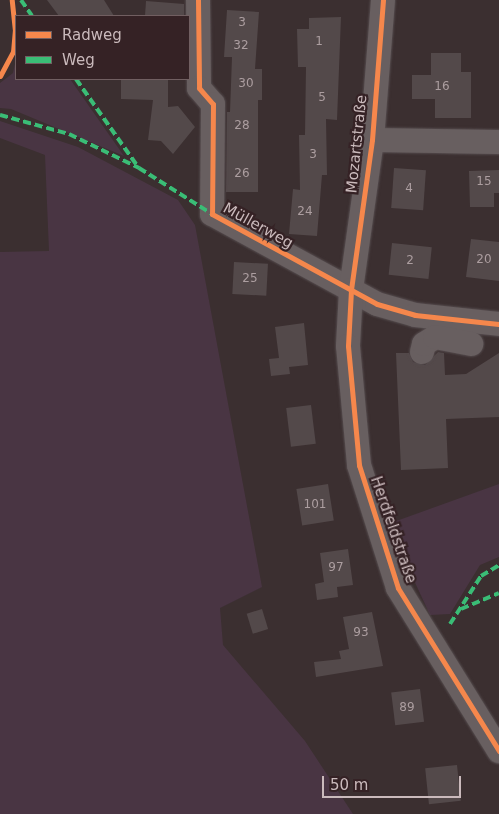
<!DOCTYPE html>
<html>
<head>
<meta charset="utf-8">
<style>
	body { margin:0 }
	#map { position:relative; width:499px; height:814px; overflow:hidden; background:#3b2f30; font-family:"DejaVu Sans",sans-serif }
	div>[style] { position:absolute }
	.green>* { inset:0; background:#493543 }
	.building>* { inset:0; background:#53494a; transform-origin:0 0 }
	.roads { filter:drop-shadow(0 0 1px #554c4e) drop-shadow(0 0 1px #554c4e) }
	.minor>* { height:24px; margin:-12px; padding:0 12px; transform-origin:12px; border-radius:12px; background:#685f60 }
	.quiet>* { height:4px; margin-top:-2px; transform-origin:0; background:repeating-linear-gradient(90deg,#3abd76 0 8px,transparent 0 12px) }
	.cycleway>* { height:5px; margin:-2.5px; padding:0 2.5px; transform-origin:2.5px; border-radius:2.5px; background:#f5874c }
	span { translate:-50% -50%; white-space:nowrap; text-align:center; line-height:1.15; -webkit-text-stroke:4.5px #352225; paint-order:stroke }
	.number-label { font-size:12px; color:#ac9ea0 }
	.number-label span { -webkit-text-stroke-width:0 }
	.street-label { font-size:15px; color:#cababc }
	.legend { position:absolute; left:15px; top:15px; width:175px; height:65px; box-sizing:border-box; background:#352225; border:1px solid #715f61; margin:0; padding:6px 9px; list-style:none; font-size:15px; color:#cababc }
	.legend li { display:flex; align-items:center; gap:10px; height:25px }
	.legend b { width:25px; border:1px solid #715f61 }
	.scale { position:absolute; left:322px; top:776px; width:139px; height:22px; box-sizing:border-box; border:2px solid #cababc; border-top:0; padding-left:6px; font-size:15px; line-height:18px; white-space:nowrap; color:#cababc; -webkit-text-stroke:4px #352225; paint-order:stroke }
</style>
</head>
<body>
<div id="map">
	<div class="green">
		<div style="clip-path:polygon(16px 59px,16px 79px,70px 79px,124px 156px,11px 109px,0 108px,0 83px,13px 73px)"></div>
		<div style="clip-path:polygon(0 121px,78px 147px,178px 200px,195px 225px,262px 587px,220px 608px,223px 645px,305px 741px,353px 814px,0 814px,0 252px,49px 251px,45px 155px,0 138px)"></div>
		<div style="clip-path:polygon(499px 484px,499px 557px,480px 565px,450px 614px,430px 615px,388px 524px)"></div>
	</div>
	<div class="building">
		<div style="clip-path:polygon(47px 0,104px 0,114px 16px,59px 16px)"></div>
		<div style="clip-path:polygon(146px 1px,184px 4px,184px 16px,145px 16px)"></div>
		<div style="clip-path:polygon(227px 10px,259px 12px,255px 69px,262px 69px,262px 100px,258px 100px,258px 192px,226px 192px,227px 112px,230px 112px,232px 57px,224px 57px)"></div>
		<div style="clip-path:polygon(341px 17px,337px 120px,326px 119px,327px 175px,322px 175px,317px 236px,289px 234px,293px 189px,300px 190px,299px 135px,305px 135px,306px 67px,298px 67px,297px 29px,309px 29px,309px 18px)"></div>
		<div style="clip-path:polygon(431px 53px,461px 53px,461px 72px,471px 72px,471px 118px,435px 118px,435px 99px,412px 99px,412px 75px,431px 75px)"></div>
		<div style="clip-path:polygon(121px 79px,168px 79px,168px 107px,178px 106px,195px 127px,173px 154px,161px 141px,148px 140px,153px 100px,121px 99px)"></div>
		<div style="left:394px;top:168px;width:32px;height:40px;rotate:4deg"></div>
		<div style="clip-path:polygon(499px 170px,499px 193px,494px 193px,494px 207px,470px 207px,469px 171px)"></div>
		<div style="clip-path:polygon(471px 239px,499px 242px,499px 281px,466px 277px)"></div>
		<div style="left:392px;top:243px;width:40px;height:32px;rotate:6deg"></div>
		<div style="left:234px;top:262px;width:34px;height:32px;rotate:3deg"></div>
		<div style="clip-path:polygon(304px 323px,308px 365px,289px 367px,290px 374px,271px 376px,269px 359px,279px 358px,275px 327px)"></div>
		<div style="clip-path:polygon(438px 352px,444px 353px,445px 375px,466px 374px,499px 353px,499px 417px,446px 419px,448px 468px,401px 470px,396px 353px,409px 353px,413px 362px,425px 365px)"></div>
		<div style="left:311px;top:405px;width:39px;height:25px;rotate:83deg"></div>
		<div style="left:328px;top:484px;width:37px;height:32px;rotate:81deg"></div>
		<div style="clip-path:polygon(348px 549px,353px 585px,337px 587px,338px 597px,317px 600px,315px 584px,324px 582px,320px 553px)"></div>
		<div style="left:262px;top:609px;width:21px;height:16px;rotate:73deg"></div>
		<div style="clip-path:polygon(372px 612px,383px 666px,316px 677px,314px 662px,341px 659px,339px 651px,349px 649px,343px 617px)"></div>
		<div style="left:420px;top:689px;width:33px;height:29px;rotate:83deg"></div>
		<div style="left:457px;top:765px;width:36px;height:32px;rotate:84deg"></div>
	</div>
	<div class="roads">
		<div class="minor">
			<div style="left:198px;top:0;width:88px;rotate:89.3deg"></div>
			<div style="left:199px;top:88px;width:21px;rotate:49deg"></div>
			<div style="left:213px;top:104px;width:110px;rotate:90.5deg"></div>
			<div style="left:212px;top:214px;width:188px;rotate:28.6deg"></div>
			<div style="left:377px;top:304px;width:40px;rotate:16deg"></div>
			<div style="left:415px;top:315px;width:84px;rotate:6.1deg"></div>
			<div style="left:383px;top:0;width:140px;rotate:94.5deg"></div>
			<div style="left:372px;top:140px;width:151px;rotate:98deg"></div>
			<div style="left:351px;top:290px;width:56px;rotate:93.1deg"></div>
			<div style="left:348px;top:346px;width:120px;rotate:84.7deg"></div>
			<div style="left:359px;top:465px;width:129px;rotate:72.4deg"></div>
			<div style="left:398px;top:588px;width:192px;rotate:58.2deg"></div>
			<div style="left:372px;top:140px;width:127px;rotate:0.9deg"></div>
			<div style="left:422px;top:352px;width:8px;rotate:-76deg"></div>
			<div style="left:424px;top:344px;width:13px;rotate:-32deg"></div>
			<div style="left:435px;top:337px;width:37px;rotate:11deg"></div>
		</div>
	</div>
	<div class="quiet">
		<div style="left:21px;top:0;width:19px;rotate:55deg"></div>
		<div style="left:76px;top:79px;width:108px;rotate:54.8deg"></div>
		<div style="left:0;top:115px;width:72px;rotate:15.4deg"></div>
		<div style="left:69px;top:134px;width:78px;rotate:25.9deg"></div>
		<div style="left:139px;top:168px;width:86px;rotate:32.2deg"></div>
		<div style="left:461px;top:609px;width:41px;rotate:-22.8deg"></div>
		<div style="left:450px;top:624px;width:57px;rotate:-57.1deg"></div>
		<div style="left:481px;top:576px;width:21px;rotate:-31deg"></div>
	</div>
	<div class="cycleway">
		<div style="left:198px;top:0;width:88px;rotate:89.3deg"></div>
		<div style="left:199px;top:88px;width:21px;rotate:49deg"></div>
		<div style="left:213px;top:104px;width:110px;rotate:90.5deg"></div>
		<div style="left:212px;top:214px;width:188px;rotate:28.6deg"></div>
		<div style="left:377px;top:304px;width:40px;rotate:16deg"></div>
		<div style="left:415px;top:315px;width:84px;rotate:6.1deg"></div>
		<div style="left:383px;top:0;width:140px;rotate:94.5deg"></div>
		<div style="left:372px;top:140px;width:151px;rotate:98deg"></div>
		<div style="left:351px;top:290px;width:56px;rotate:93.1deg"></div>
		<div style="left:348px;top:346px;width:120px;rotate:84.7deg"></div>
		<div style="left:359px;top:465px;width:129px;rotate:72.4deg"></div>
		<div style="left:398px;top:588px;width:192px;rotate:58.2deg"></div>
		<div style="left:0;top:76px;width:27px;rotate:-62deg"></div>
		<div style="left:13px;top:52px;width:21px;rotate:-85deg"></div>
		<div style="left:15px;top:31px;width:31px;rotate:-96deg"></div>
	</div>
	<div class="number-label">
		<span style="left:242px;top:23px">3</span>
		<span style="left:319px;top:42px">1</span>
		<span style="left:241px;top:46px">32</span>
		<span style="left:246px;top:84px">30</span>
		<span style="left:442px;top:87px">16</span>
		<span style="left:322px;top:98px">5</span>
		<span style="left:242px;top:126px">28</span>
		<span style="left:313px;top:155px">3</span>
		<span style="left:242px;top:174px">26</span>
		<span style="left:484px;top:182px">15</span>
		<span style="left:409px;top:189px">4</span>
		<span style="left:305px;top:212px">24</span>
		<span style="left:484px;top:260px">20</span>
		<span style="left:410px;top:261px">2</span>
		<span style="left:250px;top:279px">25</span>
		<span style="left:315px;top:505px">101</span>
		<span style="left:336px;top:568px">97</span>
		<span style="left:361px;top:633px">93</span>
		<span style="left:407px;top:708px">89</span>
	</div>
	<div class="street-label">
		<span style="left:357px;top:144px;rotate:-84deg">Mozartstraße</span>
		<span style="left:258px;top:226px;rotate:29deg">Müllerweg</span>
		<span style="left:393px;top:530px;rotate:71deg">Herdfeldstraße</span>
	</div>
	<ul class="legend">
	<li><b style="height:6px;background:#f5874c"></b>Radweg</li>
	<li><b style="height:6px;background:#3abd76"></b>Weg</li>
	</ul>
	<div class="scale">50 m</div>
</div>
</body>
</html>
